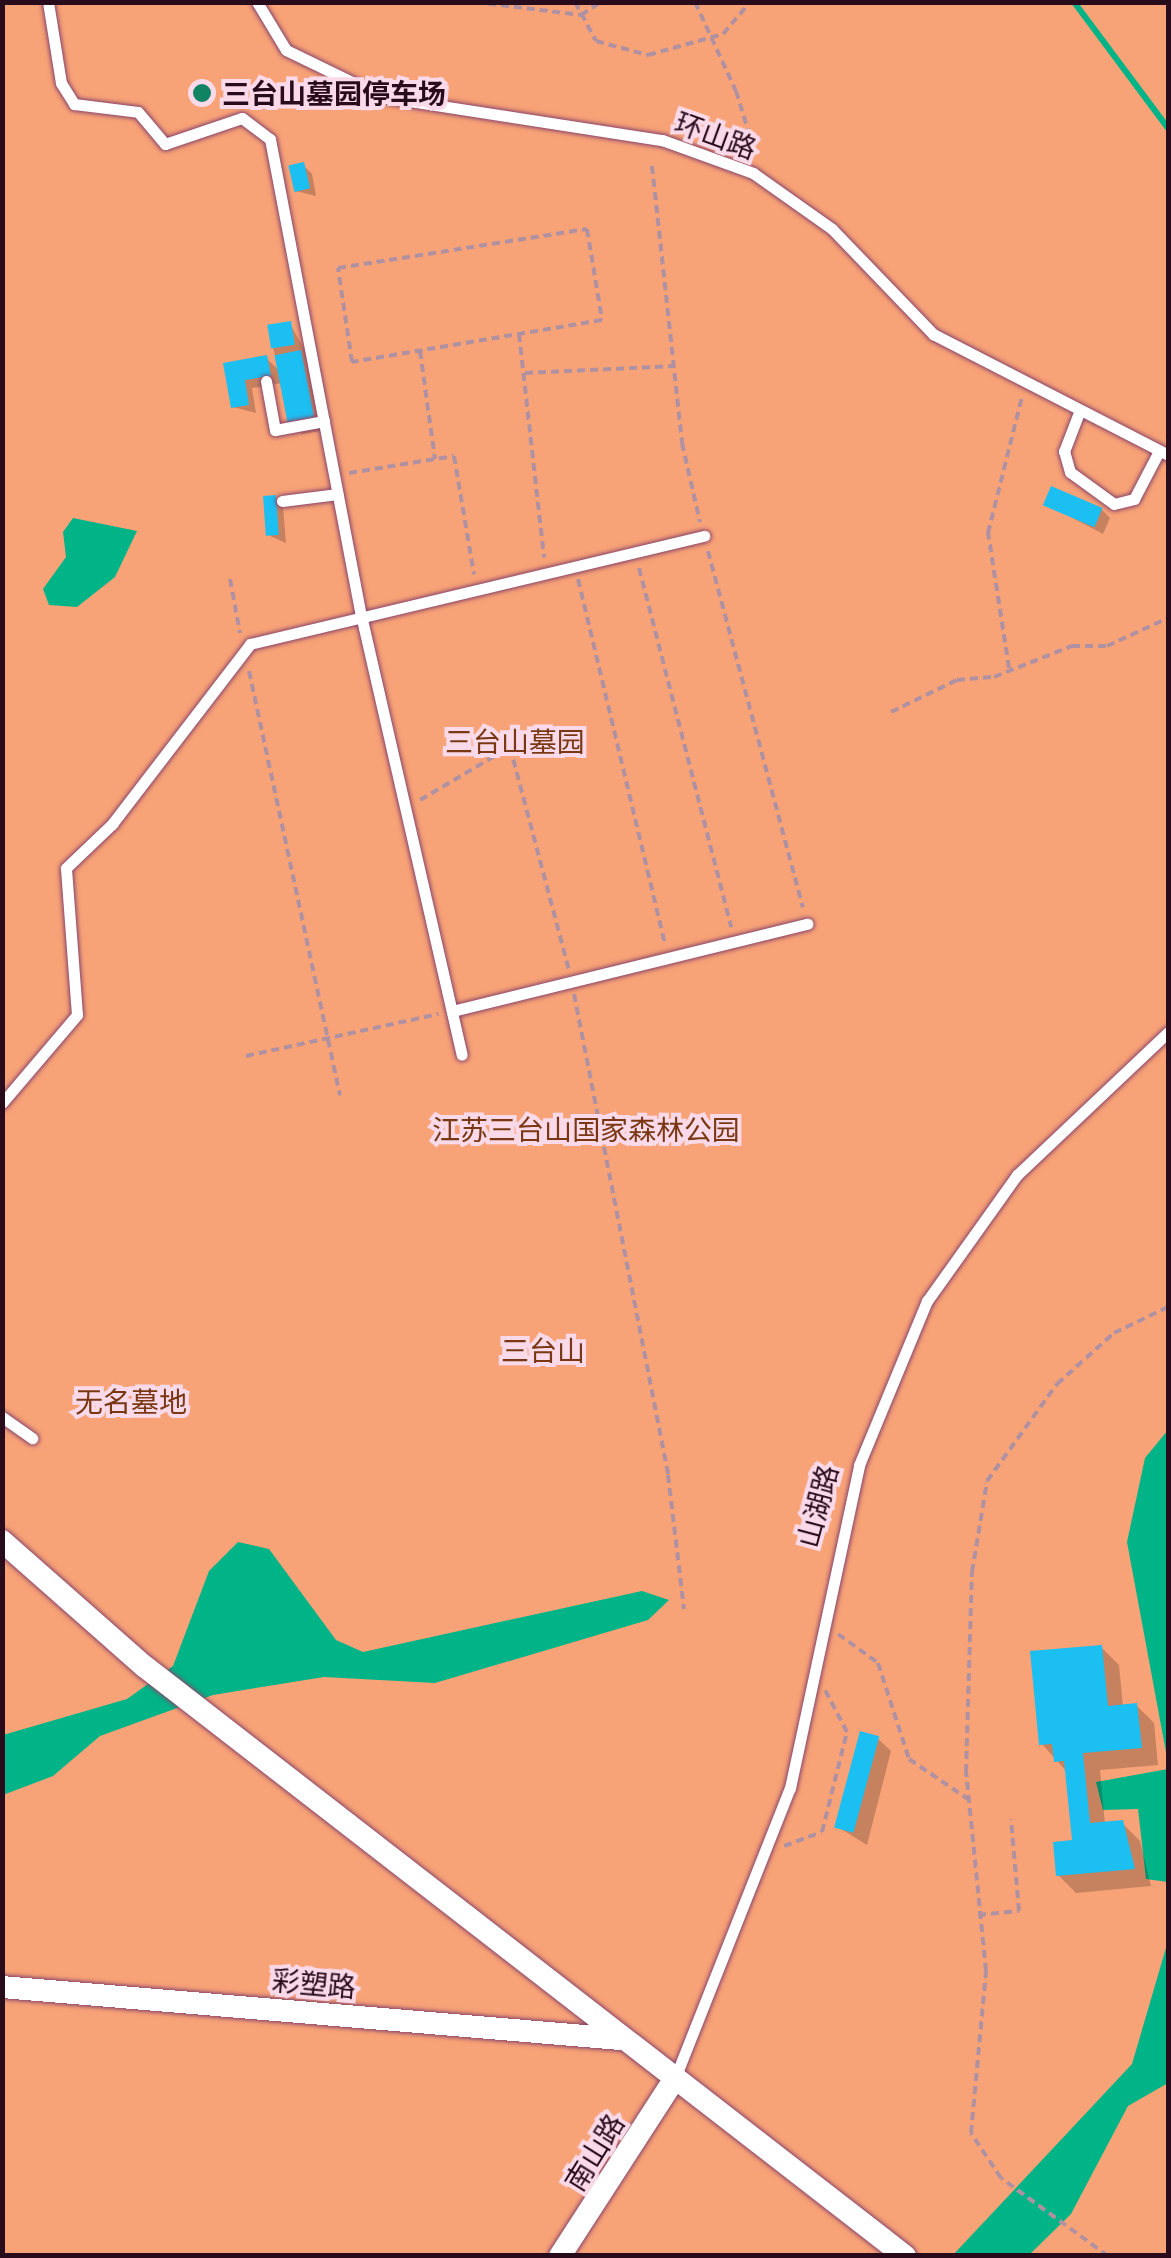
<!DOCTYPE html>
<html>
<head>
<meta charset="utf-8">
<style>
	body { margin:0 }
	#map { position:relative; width:1171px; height:2258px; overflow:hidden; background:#fad9e9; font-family:"Exo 2","Noto Sans SC",sans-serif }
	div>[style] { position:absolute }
	.green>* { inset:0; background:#f8a277; transform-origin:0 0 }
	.water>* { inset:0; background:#00b487 }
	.shadow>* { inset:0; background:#0003 }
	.stream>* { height:6px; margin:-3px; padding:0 3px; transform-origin:3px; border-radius:3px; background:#00b487 }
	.building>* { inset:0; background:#1cbff2; transform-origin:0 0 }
	.path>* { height:4px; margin-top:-2px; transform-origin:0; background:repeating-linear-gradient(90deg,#b091a1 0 8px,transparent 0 13px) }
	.roads { filter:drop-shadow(0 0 2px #89456b) drop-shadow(0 0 2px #89456b) }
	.service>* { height:11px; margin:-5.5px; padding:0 5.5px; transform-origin:5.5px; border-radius:5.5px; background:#fff }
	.minor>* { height:22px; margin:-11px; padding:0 11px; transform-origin:11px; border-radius:11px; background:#fff }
	.dots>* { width:28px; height:28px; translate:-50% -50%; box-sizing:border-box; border:5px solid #fad9e9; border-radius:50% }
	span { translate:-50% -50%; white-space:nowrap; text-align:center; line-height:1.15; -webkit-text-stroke:8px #fad9e9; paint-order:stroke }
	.poi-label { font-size:28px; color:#280c1c; font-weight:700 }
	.left { translate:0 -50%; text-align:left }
	.street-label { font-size:28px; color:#280c1c }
	.park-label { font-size:28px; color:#793813 }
	.frame { position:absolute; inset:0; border:5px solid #280c1c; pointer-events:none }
</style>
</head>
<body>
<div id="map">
	<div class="green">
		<div style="left:3px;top:3px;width:1165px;height:2252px"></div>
	</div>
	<div class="water">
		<div style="clip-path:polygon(73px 518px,137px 531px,115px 577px,77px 607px,49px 605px,43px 589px,66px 557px,63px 532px)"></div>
		<div style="clip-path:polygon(1168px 1430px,1168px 1763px,1127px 1542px,1145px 1458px)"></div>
		<div style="clip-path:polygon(238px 1542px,269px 1549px,336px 1640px,363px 1652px,642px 1591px,669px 1600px,648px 1620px,435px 1683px,324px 1677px,213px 1695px,100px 1736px,53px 1776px,3px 1795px,3px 1735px,127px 1699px,173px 1666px,209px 1571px)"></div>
		<div style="clip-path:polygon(1168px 1769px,1168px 1882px,1146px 1879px,1138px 1809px,1103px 1810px,1096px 1782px)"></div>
		<div style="clip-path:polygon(1168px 1941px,1168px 2083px,1128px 2106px,1071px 2214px,1029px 2255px,953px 2255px,1132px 2064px)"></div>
	</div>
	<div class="shadow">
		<div style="clip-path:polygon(303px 165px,312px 174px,316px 196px,296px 191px)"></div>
		<div style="clip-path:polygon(290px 324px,314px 366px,326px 430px,302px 434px,289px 421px,282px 383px,252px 388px,256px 413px,233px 407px,226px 365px,266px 358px,280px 371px,273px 348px)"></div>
		<div style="clip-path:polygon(275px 498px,283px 506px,286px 543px,268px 535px)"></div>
		<div style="clip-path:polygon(1046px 504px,1102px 510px,1110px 518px,1103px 534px)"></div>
		<div style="clip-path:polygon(1101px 1647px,1119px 1665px,1123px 1707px,1136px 1705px,1154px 1723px,1158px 1765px,1100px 1770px,1105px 1824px,1122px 1823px,1140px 1841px,1151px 1886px,1076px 1893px,1058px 1875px,1074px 1842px,1067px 1772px,1042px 1744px)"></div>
		<div style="clip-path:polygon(877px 1738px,891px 1751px,867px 1845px,838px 1827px)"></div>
	</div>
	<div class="stream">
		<div style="left:1074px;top:2px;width:157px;rotate:53.3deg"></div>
	</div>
	<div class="building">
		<div style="left:304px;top:162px;width:27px;height:16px;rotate:77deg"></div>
		<div style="left:291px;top:321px;width:24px;height:24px;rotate:81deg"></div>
		<div style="left:301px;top:350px;width:68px;height:27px;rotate:79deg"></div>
		<div style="clip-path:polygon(267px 355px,271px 376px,245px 380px,249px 405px,231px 408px,223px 363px)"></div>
		<div style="left:1051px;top:486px;width:56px;height:21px;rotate:23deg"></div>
		<div style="left:276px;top:495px;width:40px;height:13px;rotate:86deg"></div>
		<div style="clip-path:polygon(1102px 1645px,1108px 1706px,1137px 1703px,1142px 1748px,1083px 1753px,1090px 1823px,1123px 1820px,1135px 1869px,1056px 1876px,1053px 1842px,1072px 1840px,1064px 1761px,1054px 1762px,1052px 1744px,1039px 1745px,1030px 1651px)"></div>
		<div style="left:860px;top:1731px;width:20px;height:100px;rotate:15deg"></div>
	</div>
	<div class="path">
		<div style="left:475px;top:2px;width:107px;rotate:7deg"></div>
		<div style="left:581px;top:15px;width:24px;rotate:-33deg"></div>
		<div style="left:575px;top:2px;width:44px;rotate:61.7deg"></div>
		<div style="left:596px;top:41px;width:54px;rotate:15.1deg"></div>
		<div style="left:648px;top:55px;width:78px;rotate:-15.6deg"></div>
		<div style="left:723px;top:34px;width:42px;rotate:-49.8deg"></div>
		<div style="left:695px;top:2px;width:98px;rotate:65.3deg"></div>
		<div style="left:736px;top:91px;width:44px;rotate:72.8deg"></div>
		<div style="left:749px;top:133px;width:21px;rotate:109deg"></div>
		<div style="left:652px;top:166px;width:279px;rotate:83.8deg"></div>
		<div style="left:682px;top:443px;width:81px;rotate:77.2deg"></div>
		<div style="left:587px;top:229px;width:92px;rotate:80.6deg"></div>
		<div style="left:602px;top:320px;width:254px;rotate:170.5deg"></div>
		<div style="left:352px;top:362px;width:95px;rotate:-98.5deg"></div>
		<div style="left:338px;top:268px;width:252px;rotate:-8.9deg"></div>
		<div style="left:519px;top:334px;width:225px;rotate:83.6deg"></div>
		<div style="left:420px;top:351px;width:109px;rotate:82.1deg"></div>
		<div style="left:525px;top:373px;width:150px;rotate:-2.7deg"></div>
		<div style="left:349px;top:473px;width:106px;rotate:-9.2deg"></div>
		<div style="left:454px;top:456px;width:120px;rotate:80.4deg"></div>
		<div style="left:708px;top:551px;width:369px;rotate:75.1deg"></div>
		<div style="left:639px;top:568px;width:371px;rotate:75.6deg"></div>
		<div style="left:230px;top:579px;width:55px;rotate:79.5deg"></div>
		<div style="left:578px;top:579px;width:376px;rotate:76.6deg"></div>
		<div style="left:1009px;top:668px;width:137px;rotate:-98.8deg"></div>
		<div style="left:988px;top:533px;width:140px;rotate:-76deg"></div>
		<div style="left:249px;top:671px;width:434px;rotate:77.9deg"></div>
		<div style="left:891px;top:712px;width:73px;rotate:-25.9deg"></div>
		<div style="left:957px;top:680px;width:37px;rotate:-5deg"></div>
		<div style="left:994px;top:677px;width:84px;rotate:-21.7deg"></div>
		<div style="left:1072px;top:646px;width:35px"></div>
		<div style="left:1107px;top:646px;width:67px;rotate:-24.7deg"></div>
		<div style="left:420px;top:800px;width:104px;rotate:-30.5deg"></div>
		<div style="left:510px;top:747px;width:231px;rotate:75.2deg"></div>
		<div style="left:574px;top:994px;width:490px;rotate:78.9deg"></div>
		<div style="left:668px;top:1475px;width:135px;rotate:83.2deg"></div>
		<div style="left:246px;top:1056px;width:197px;rotate:-12.3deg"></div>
		<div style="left:838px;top:1634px;width:49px;rotate:35.9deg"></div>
		<div style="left:878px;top:1663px;width:101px;rotate:72.1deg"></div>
		<div style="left:909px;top:1759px;width:71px;rotate:34.1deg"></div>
		<div style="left:784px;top:1846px;width:40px;rotate:-20.2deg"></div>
		<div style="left:822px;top:1832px;width:103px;rotate:-76deg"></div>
		<div style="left:847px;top:1732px;width:47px;rotate:-117.6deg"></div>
		<div style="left:978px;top:1915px;width:41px;rotate:-5.6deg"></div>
		<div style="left:1019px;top:1911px;width:92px;rotate:-95deg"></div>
		<div style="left:1108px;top:2256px;width:132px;rotate:-143.9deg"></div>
		<div style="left:1001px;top:2178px;width:54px;rotate:-123.7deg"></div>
		<div style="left:971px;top:2133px;width:163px;rotate:-84.7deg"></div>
		<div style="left:986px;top:1971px;width:200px;rotate:-95.7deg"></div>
		<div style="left:966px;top:1772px;width:200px;rotate:-88.3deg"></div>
		<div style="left:972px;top:1572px;width:92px;rotate:-80.6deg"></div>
		<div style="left:987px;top:1481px;width:120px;rotate:-54.2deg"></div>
		<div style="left:1057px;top:1384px;width:76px;rotate:-41.8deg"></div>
		<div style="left:1114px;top:1333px;width:60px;rotate:-25.7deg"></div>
	</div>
	<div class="roads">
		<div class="service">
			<div style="left:48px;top:2px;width:82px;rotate:80.9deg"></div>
			<div style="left:61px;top:83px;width:25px;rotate:58deg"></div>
			<div style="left:74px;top:104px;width:64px;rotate:7.1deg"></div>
			<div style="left:138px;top:112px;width:42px;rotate:49.8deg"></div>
			<div style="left:165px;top:144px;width:81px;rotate:-18.7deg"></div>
			<div style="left:242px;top:118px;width:35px;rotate:37deg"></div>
			<div style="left:270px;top:139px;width:485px;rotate:79.2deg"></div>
			<div style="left:361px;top:615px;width:451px;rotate:77.1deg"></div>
			<div style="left:257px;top:2px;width:56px;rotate:58.9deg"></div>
			<div style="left:286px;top:50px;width:108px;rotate:25.9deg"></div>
			<div style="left:383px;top:97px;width:282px;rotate:8.8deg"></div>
			<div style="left:662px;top:140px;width:97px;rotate:19.9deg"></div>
			<div style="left:753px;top:173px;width:97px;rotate:35.3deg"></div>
			<div style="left:832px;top:229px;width:146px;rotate:46.1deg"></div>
			<div style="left:933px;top:334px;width:264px;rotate:27.2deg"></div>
			<div style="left:266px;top:381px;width:50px;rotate:79.6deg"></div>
			<div style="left:275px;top:430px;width:50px;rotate:-10.4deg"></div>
			<div style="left:1078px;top:415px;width:39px;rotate:111deg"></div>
			<div style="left:1064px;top:451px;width:22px;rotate:74deg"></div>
			<div style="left:1070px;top:472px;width:54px;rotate:36deg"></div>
			<div style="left:1114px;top:504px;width:21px;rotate:-14deg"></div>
			<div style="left:1134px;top:499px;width:52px;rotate:-62.4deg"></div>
			<div style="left:282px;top:501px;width:56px;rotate:-7.1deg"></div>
			<div style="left:452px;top:1011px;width:366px;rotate:-13.8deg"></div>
			<div style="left:2px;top:1103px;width:116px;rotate:-49.6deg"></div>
			<div style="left:77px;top:1015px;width:147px;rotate:-94.3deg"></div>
			<div style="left:66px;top:868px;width:64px;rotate:-43.7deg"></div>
			<div style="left:112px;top:824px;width:227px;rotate:-52.5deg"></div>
			<div style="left:250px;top:644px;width:467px;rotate:-13.4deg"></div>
			<div style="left:2px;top:1417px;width:37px;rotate:35deg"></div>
			<div style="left:675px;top:2078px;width:312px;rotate:-68.4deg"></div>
			<div style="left:790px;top:1788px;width:330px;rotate:-77.9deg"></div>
			<div style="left:859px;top:1465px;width:178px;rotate:-67.5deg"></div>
			<div style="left:927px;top:1301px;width:155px;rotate:-54.5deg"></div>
			<div style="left:1017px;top:1175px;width:208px;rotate:-43.4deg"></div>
		</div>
		<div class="minor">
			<div style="left:2px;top:1541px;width:189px;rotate:41.4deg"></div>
			<div style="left:144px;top:1666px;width:963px;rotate:37.79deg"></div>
			<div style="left:2px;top:1987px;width:620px;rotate:4.81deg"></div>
			<div style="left:560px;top:2256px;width:212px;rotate:-57.1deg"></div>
		</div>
	</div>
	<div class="dots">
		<div style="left:202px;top:93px;background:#0f8362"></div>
	</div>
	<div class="poi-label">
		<span class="left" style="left:222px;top:93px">三台山墓园停车场</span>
	</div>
	<div class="street-label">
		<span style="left:716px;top:135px;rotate:20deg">环山路</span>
		<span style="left:817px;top:1506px;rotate:-75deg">山湖路</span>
		<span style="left:314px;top:1983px;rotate:5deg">彩塑路</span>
		<span style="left:594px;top:2152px;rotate:-58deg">南山路</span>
	</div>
	<div class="park-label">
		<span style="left:515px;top:741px">三台山墓园</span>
		<span style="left:586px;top:1129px">江苏三台山国家森林公园</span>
		<span style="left:543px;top:1350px">三台山</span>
		<span style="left:131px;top:1401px">无名墓地</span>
	</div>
	<div class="frame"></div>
</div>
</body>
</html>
